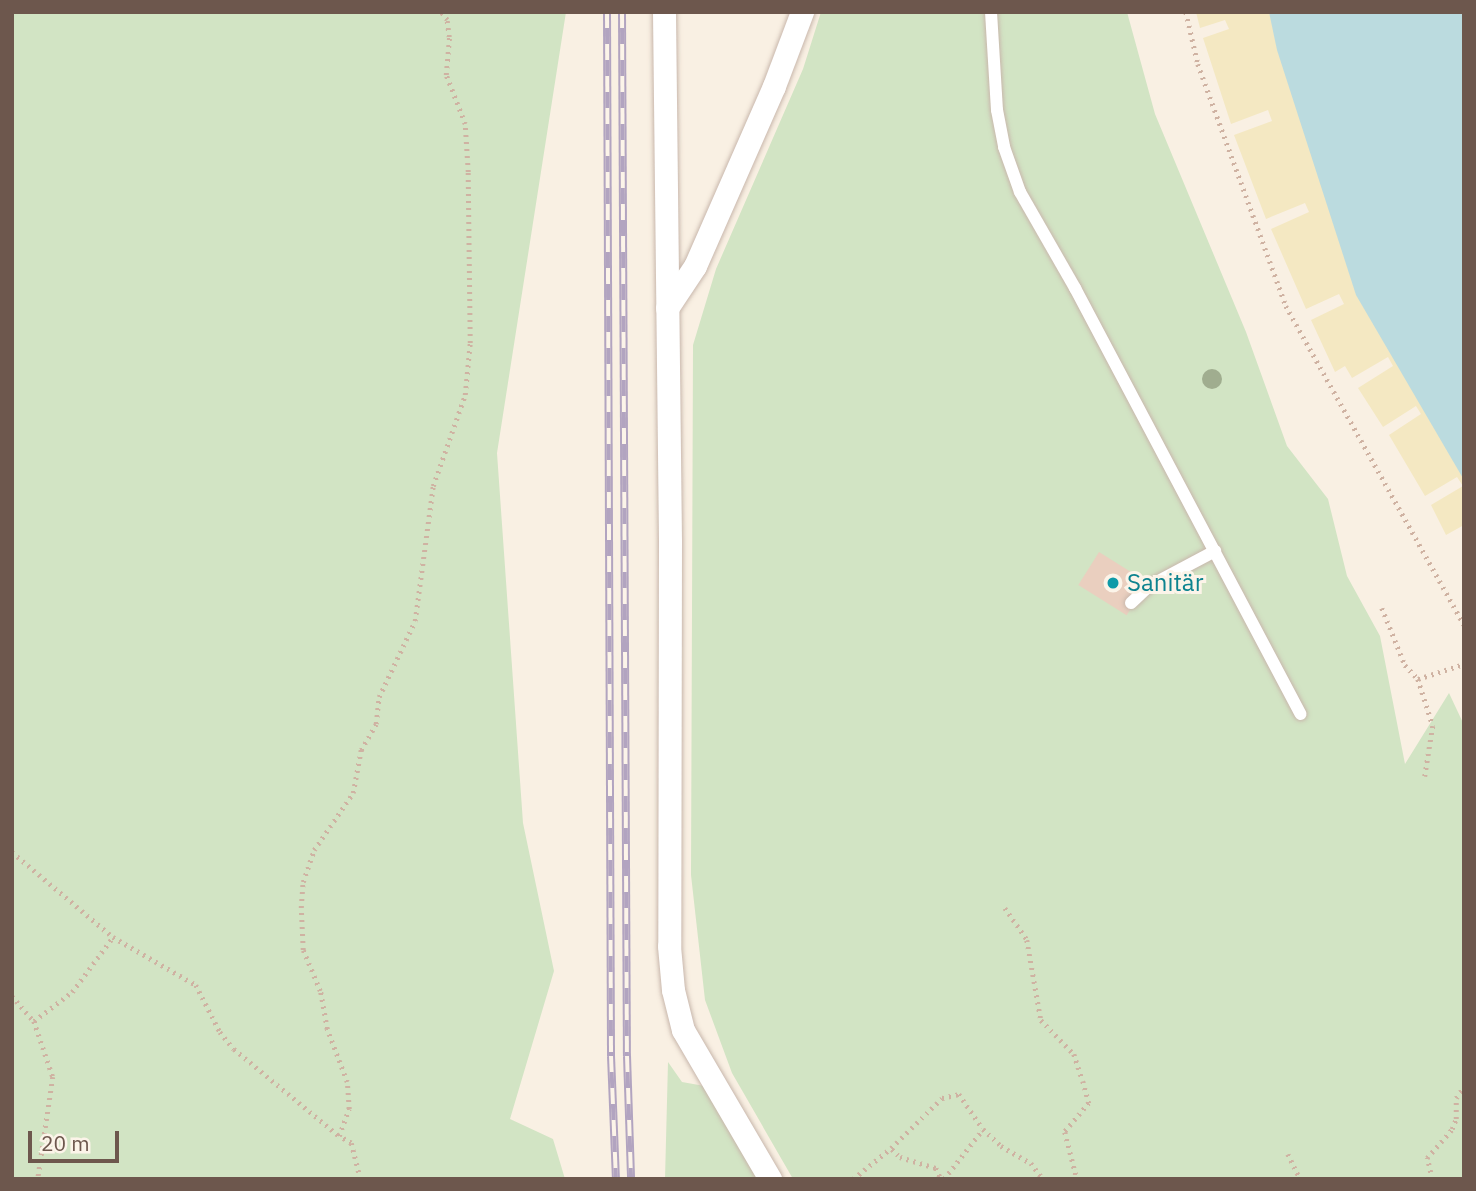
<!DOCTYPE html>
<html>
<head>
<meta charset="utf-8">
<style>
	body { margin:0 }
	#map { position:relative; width:1476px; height:1191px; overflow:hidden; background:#f9f0e3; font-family:"IBM Plex Sans",sans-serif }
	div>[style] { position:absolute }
	.green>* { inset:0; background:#d2e4c4 }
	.sand>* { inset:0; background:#f4e8c2 }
	.water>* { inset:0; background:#bbdbdf }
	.building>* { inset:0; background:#eacfbf; transform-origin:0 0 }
	.path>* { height:4.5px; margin-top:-2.25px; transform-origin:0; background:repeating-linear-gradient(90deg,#cfb2a2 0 2px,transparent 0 7px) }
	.roads { filter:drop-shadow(0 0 2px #c8b7ac) drop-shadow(0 0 2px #c8b7ac) }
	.lane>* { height:12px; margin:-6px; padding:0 6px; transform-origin:6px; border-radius:6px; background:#fff }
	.street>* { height:23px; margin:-11.5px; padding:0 11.5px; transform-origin:11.5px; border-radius:11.5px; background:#fff }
	.rail>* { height:8px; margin-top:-4px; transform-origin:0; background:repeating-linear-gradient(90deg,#fcf4e9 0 16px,#b2a4c0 0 32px); box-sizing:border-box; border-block:2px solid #b2a4c0 }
	.trees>* { width:20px; height:20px; margin:-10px; border-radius:50%; background:#a0ad8f }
	.dots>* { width:19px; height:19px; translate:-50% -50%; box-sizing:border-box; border:4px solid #fcf4e9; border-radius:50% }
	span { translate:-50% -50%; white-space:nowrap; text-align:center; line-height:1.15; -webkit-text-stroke:6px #fcf4e9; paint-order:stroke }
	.culture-label { font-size:24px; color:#0d838f }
	.left { translate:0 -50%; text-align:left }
	.frame { position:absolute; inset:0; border:14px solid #6d574d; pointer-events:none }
	.scale { position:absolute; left:28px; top:1131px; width:91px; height:32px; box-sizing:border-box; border:4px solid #6d574d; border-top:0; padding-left:9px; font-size:21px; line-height:24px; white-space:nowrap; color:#6d574d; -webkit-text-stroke:5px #fcf4e9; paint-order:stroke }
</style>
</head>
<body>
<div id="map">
	<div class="green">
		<div style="clip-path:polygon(12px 12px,566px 12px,497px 453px,523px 823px,554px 971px,510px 1119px,553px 1139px,565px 1179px,12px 1179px)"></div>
		<div style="clip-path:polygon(821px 12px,1127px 12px,1155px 114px,1246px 332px,1287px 446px,1328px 499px,1347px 576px,1380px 636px,1405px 764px,1449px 693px,1464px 725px,1464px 1179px,793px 1179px,732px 1073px,705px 1000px,691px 875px,693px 345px,716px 269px,803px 69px)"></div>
		<div style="clip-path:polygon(668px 1062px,682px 1082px,710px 1087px,764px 1179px,665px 1179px)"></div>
	</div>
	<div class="sand">
		<div style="clip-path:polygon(1196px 12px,1464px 12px,1464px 525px,1446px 535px,1431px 505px,1463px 486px,1457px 477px,1425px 496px,1389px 435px,1421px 414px,1416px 406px,1383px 427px,1358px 388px,1393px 366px,1388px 357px,1352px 378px,1345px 366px,1335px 372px,1311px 320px,1344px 304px,1339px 294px,1306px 309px,1271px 229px,1309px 212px,1305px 203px,1266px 219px,1234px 135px,1272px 121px,1268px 110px,1231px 124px,1203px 38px,1229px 29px,1225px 20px,1200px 28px)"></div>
	</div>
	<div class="water">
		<div style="clip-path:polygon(1269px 12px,1464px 12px,1464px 480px,1356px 295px,1277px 50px)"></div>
	</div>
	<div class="building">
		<div style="left:1099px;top:552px;width:57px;height:39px;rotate:32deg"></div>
	</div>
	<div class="path">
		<div style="left:1186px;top:12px;width:53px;rotate:77deg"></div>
		<div style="left:1198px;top:64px;width:258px;rotate:70deg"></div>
		<div style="left:1286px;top:306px;width:365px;rotate:60.8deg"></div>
		<div style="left:1382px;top:608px;width:61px;rotate:68deg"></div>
		<div style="left:1405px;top:665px;width:19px;rotate:47deg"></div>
		<div style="left:1418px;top:679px;width:49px;rotate:72.3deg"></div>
		<div style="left:1433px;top:726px;width:51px;rotate:99.1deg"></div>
		<div style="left:1418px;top:679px;width:48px;rotate:-18.1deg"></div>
		<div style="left:12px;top:852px;width:132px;rotate:40.1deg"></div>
		<div style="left:113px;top:937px;width:96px;rotate:30deg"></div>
		<div style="left:196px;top:985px;width:53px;rotate:62.9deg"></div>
		<div style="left:220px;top:1032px;width:22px;rotate:51deg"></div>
		<div style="left:234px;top:1049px;width:136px;rotate:39.6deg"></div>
		<div style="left:1005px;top:908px;width:39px;rotate:55deg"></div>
		<div style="left:1027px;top:940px;width:81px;rotate:80.1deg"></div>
		<div style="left:1041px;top:1020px;width:47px;rotate:45.9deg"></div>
		<div style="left:1074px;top:1054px;width:28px;rotate:72deg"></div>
		<div style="left:1083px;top:1081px;width:23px;rotate:75deg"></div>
		<div style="left:1089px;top:1103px;width:38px;rotate:130deg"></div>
		<div style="left:1065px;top:1132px;width:49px;rotate:75.7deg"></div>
		<div style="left:12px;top:996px;width:33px;rotate:49deg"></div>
		<div style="left:34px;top:1021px;width:59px;rotate:71.3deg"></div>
		<div style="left:53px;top:1077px;width:103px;rotate:98.4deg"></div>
		<div style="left:34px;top:1021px;width:48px;rotate:-37.3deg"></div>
		<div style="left:72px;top:992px;width:69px;rotate:-53.3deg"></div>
		<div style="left:892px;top:1149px;width:11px;rotate:45deg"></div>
		<div style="left:900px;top:1157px;width:38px;rotate:17deg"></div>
		<div style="left:936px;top:1168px;width:12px;rotate:66deg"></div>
		<div style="left:1288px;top:1154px;width:28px;rotate:64deg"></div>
		<div style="left:360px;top:1179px;width:37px;rotate:-104deg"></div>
		<div style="left:351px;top:1143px;width:14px;rotate:-150deg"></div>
		<div style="left:339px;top:1136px;width:29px;rotate:-70deg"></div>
		<div style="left:349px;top:1109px;width:27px;rotate:-94deg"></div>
		<div style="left:347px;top:1082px;width:57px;rotate:-110.7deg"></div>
		<div style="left:327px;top:1029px;width:39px;rotate:-100deg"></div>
		<div style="left:320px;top:991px;width:44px;rotate:-112.5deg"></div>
		<div style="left:303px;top:950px;width:42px;rotate:-92.7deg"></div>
		<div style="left:301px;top:908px;width:26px;rotate:-86deg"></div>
		<div style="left:303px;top:882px;width:34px;rotate:-71deg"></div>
		<div style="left:314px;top:850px;width:69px;rotate:-55.6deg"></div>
		<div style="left:353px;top:793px;width:44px;rotate:-79.5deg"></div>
		<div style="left:361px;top:750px;width:30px;rotate:-60deg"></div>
		<div style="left:376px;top:724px;width:27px;rotate:-84deg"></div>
		<div style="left:379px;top:697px;width:84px;rotate:-64.7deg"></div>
		<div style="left:415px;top:621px;width:136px;rotate:-82.4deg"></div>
		<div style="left:433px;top:486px;width:96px;rotate:-70.6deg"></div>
		<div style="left:465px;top:395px;width:52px;rotate:-84.5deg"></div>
		<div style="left:470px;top:343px;width:171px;rotate:-90.7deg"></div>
		<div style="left:468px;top:172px;width:48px;rotate:-93.6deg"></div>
		<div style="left:465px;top:124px;width:53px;rotate:-111.2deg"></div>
		<div style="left:446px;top:75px;width:38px;rotate:-85deg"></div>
		<div style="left:449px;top:37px;width:17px;rotate:-97deg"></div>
		<div style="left:447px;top:20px;width:10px;rotate:-127deg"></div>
		<div style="left:853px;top:1179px;width:49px;rotate:-39.2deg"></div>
		<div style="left:891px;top:1148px;width:71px;rotate:-44.4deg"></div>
		<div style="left:942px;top:1098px;width:17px;rotate:-13deg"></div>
		<div style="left:959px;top:1094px;width:42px;rotate:55.6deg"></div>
		<div style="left:944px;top:1179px;width:63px;rotate:-52deg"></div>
		<div style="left:983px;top:1129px;width:25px;rotate:43deg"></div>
		<div style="left:1001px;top:1146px;width:34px;rotate:30deg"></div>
		<div style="left:1031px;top:1163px;width:20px;rotate:53deg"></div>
		<div style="left:1432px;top:1179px;width:22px;rotate:-103deg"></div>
		<div style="left:1427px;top:1158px;width:38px;rotate:-49deg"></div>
		<div style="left:1452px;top:1129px;width:11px;rotate:-68deg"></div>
		<div style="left:1456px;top:1119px;width:21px;rotate:-90deg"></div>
		<div style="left:1456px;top:1098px;width:14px;rotate:-56deg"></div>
	</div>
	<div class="roads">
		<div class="lane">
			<div style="left:991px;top:12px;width:98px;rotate:86.5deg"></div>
			<div style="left:997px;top:110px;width:38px;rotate:79deg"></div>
			<div style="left:1004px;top:147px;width:48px;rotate:70.4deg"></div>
			<div style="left:1020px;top:192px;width:111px;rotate:60.2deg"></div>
			<div style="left:1075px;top:288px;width:482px;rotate:62.1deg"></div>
			<div style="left:1131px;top:603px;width:25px;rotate:-43deg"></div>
			<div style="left:1149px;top:586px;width:75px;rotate:-27.9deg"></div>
		</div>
		<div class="street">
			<div style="left:664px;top:12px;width:529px;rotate:89.35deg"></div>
			<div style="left:670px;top:541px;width:405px;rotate:90.1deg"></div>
			<div style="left:669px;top:946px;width:44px;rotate:84.8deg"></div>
			<div style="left:673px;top:990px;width:41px;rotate:76deg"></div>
			<div style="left:683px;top:1030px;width:173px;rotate:59.7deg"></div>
			<div style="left:667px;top:308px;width:50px;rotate:-56.3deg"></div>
			<div style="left:695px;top:266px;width:197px;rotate:-66.3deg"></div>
			<div style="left:774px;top:86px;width:79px;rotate:-69.3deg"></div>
		</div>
	</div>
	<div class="rail">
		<div style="left:607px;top:12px;width:1044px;rotate:89.78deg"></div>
		<div style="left:611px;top:1056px;width:123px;rotate:87.7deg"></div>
		<div style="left:622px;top:12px;width:1044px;rotate:89.73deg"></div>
		<div style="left:627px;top:1056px;width:123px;rotate:88.1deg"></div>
	</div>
	<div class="trees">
		<div style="left:1212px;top:379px"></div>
	</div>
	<div class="dots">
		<div style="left:1113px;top:583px;background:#0f9aa8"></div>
	</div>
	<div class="culture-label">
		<span class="left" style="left:1127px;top:583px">Sanitär</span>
	</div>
	<div class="frame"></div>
	<div class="scale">20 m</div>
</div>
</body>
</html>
